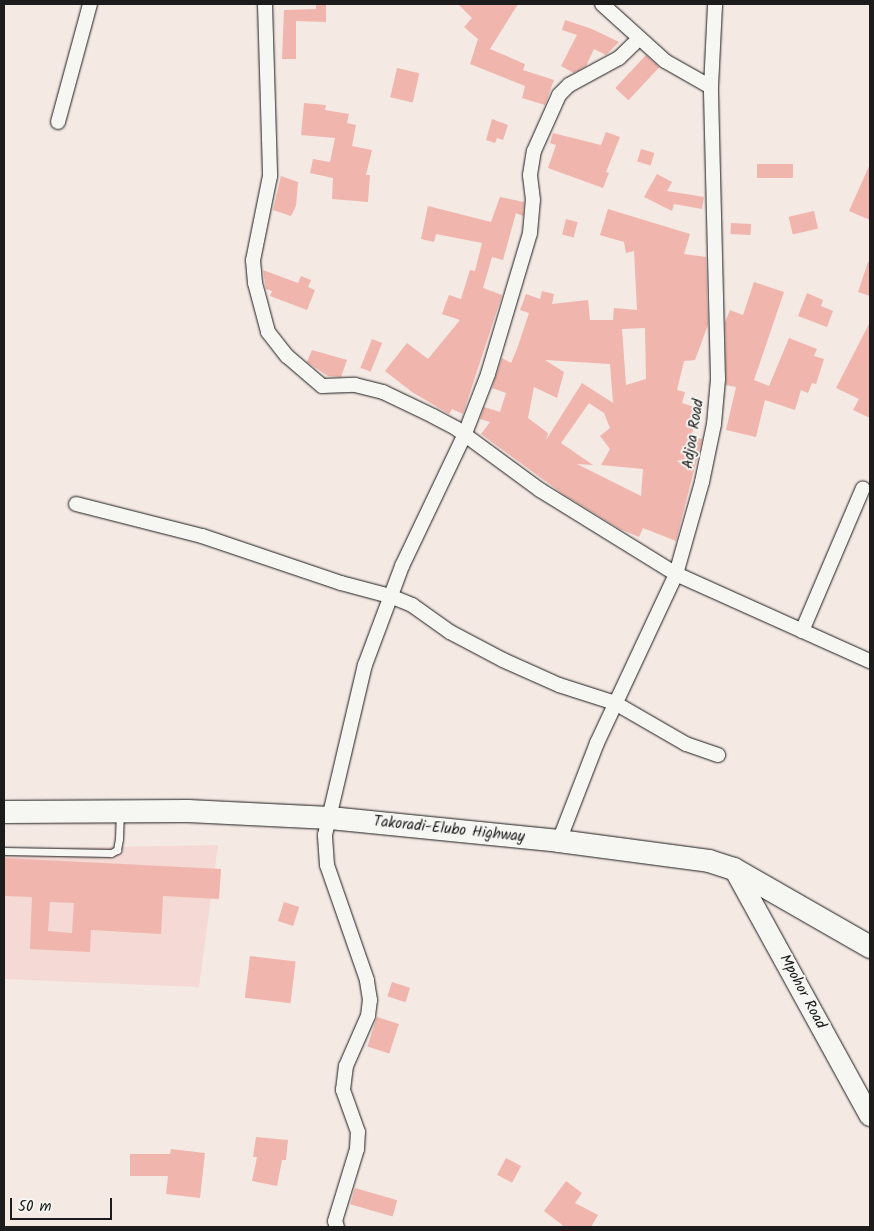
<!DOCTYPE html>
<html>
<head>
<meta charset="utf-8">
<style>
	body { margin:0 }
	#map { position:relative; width:874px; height:1231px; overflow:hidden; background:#f5e9e4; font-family:Kalam,sans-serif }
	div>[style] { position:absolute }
	.built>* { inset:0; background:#f4d9d4 }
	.building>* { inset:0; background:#f0b5ad; transform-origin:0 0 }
	.roads { filter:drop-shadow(0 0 1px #1c1c1c) drop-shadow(0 0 1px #1c1c1c) }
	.service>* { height:7px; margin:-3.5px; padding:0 3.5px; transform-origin:3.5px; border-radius:3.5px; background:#f6f6f2 }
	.minor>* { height:14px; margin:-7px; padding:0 7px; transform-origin:7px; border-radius:7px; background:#f6f6f2 }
	.secondary>* { height:20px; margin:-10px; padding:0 10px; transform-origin:10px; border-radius:10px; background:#f6f6f2 }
	.trunk>* { height:22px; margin:-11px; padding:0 11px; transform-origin:11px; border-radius:11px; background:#f6f6f2 }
	span { translate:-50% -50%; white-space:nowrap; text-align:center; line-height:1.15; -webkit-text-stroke:4px #f6f6f2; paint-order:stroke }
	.street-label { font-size:15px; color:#1c1c1c }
	.frame { position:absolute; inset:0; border:5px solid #1c1c1c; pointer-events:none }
	.scale { position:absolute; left:10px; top:1198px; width:102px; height:22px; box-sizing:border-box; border:2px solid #1c1c1c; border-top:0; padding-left:6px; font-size:15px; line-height:18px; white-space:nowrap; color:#1c1c1c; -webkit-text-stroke:4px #f6f6f2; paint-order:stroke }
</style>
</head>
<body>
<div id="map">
	<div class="built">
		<div style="clip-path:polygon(218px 845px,199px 987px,4px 979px,4px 849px)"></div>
	</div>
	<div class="building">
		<div style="clip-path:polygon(316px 4px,326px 4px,326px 22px,296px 21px,296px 59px,282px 59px,284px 10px,316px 9px)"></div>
		<div style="clip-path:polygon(458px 4px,518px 4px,490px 49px,525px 64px,523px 70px,554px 80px,545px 105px,522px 98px,525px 86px,470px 64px,478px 39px,464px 27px,472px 18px)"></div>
		<div style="clip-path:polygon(565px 20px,592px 29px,619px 42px,606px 55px,594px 49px,586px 66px,574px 73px,561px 66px,577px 35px,562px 30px)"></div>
		<div style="left:646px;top:55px;width:18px;height:45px;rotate:43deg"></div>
		<div style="left:397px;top:68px;width:23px;height:30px;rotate:13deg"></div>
		<div style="clip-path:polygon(304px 103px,326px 105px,325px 110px,349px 114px,347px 123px,356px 125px,352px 146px,372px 150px,366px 175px,370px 175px,368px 202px,332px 199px,333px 178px,310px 173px,313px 159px,330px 162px,335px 138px,301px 135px)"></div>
		<div style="clip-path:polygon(492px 119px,508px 125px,503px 140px,497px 138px,495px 143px,486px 140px)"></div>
		<div style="clip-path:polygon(606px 132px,620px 137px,606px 172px,609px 173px,603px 188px,548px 168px,556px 145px,550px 143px,553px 133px,601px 145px)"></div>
		<div style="left:641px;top:149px;width:14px;height:13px;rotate:17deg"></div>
		<div style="left:757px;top:164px;width:36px;height:14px"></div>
		<div style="clip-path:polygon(870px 164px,870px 220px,849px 211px)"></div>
		<div style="clip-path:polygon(657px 174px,672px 182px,667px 191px,704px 197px,702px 209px,674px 204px,672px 211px,644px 197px)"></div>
		<div style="clip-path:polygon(281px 176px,298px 182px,296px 206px,291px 216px,273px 210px)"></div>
		<div style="clip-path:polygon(500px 197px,524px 202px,523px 216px,516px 213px,503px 260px,492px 257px,483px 288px,502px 295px,463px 414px,452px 409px,449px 414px,412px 392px,385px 371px,407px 343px,428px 359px,460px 320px,442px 314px,449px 295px,461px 299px,470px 270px,475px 271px,482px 243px,436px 234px,434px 242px,421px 239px,428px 206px,491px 222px)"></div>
		<div style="clip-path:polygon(evenodd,608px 209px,690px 234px,684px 254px,706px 257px,708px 325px,695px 360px,684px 361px,677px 390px,685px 392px,682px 403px,700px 409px,691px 436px,702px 439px,676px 541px,643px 528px,639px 537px,620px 529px,563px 494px,481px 434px,490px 422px,480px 419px,484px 407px,500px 412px,506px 393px,492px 388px,502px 358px,511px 363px,517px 349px,529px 313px,520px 310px,526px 294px,540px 299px,542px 291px,554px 294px,552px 304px,588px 300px,590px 320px,613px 320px,614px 308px,637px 310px,634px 251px,626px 253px,624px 242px,600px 235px,608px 209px,645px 328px,646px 379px,626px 385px,622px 329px,645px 328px,608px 209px,545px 360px,610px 364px,613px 403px,582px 383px,546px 440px,548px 433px,528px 418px,534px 387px,557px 398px,564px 372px,545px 360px,608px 209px,589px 403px,604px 413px,610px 428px,600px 436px,610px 449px,601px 465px,643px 469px,641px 496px,577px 464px,593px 465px,561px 443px,589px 403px)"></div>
		<div style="left:814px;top:211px;width:18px;height:26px;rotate:77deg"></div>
		<div style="left:566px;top:219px;width:12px;height:16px;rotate:14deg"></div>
		<div style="left:731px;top:223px;width:20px;height:11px;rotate:3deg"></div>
		<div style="clip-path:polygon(868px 262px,870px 262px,870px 296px,858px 292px)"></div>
		<div style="clip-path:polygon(263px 270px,298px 283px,301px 276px,311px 280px,308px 287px,315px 290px,307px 310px,270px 296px,272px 291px,266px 289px)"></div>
		<div style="clip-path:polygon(754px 282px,784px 292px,754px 380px,769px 386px,789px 338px,817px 349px,814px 356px,824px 359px,816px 384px,812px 383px,808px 393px,801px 390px,795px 410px,765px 400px,756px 437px,726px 430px,736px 387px,726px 385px,725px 322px,730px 310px,743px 315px)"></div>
		<div style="clip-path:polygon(807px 293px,823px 300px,821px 306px,833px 311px,827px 327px,798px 316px)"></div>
		<div style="clip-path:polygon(870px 322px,870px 418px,853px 410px,859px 399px,836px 388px)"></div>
		<div style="left:372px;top:339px;width:11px;height:31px;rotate:22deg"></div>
		<div style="clip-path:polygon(312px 350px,347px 360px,341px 377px,328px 376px,307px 362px)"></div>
		<div style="clip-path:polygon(evenodd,4px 858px,221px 869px,219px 899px,163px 896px,161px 934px,91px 930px,90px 952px,30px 949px,32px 897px,4px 896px,4px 858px,50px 902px,74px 903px,72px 933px,48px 931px,50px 902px)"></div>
		<div style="left:284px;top:902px;width:16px;height:20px;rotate:18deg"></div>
		<div style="left:250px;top:956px;width:46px;height:42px;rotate:7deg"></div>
		<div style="left:392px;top:982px;width:19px;height:15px;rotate:18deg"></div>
		<div style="left:377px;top:1017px;width:23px;height:31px;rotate:18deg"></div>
		<div style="clip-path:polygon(256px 1137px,288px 1140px,286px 1160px,282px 1160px,277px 1186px,252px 1181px,257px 1157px,253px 1157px)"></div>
		<div style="clip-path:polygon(171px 1149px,205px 1153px,200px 1198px,166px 1194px,168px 1176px,130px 1176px,130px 1154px,170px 1154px)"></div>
		<div style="left:506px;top:1158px;width:17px;height:19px;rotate:28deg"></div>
		<div style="clip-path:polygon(566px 1181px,582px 1193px,575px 1203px,598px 1215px,591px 1227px,565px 1227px,544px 1211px)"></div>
		<div style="left:355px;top:1188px;width:44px;height:17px;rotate:16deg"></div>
	</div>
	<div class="roads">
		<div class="service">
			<div style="left:4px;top:851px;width:107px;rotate:1.1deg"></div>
			<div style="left:111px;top:853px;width:7px;rotate:-27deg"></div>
			<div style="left:117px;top:850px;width:11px;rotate:-80deg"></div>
			<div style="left:119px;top:839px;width:24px;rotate:-88deg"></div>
		</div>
		<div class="minor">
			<div style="left:265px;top:4px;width:172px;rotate:88.3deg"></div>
			<div style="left:270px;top:176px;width:86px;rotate:101.4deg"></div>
			<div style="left:253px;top:260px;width:23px;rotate:85deg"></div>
			<div style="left:255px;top:283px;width:51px;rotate:75.1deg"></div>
			<div style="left:268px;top:332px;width:31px;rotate:52deg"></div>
			<div style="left:287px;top:356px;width:46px;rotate:40.6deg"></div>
			<div style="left:322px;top:386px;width:33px;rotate:-2deg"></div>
			<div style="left:355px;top:385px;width:29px;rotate:14deg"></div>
			<div style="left:383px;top:392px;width:55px;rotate:25.6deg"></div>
			<div style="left:433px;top:416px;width:27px;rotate:28deg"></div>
			<div style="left:457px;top:429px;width:103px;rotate:36.3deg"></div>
			<div style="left:540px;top:490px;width:160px;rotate:31.7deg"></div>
			<div style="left:676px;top:574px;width:213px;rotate:24.2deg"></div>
			<div style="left:602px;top:4px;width:85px;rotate:42.1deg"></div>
			<div style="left:665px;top:61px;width:53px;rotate:29.5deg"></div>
			<div style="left:58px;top:122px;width:122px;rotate:-74.8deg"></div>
			<div style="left:76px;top:504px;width:130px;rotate:14.3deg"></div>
			<div style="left:202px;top:536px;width:147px;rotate:18.7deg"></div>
			<div style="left:341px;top:583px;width:51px;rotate:14.9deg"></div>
			<div style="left:390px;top:596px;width:24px;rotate:22deg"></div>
			<div style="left:412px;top:605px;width:47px;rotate:35.4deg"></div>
			<div style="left:450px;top:632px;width:60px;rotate:27.8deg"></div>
			<div style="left:503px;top:660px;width:61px;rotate:24.1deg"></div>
			<div style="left:559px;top:685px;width:59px;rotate:17.8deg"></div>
			<div style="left:615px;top:703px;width:82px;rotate:30deg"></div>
			<div style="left:686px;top:744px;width:34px;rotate:19deg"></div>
			<div style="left:802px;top:631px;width:155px;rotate:-66.9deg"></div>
			<div style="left:559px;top:841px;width:105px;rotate:-68.8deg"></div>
			<div style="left:597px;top:743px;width:187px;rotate:-64.9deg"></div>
			<div style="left:676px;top:574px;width:96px;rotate:-74.2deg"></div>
			<div style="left:702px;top:482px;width:59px;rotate:-78.3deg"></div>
			<div style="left:714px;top:424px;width:45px;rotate:-84.9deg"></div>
			<div style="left:718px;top:379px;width:292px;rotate:-91.4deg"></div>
			<div style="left:711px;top:87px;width:83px;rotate:-87.2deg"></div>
			<div style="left:337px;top:1227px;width:6px;rotate:-108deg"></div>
			<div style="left:335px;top:1221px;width:75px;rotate:-73deg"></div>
			<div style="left:357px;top:1149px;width:17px;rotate:-87deg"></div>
			<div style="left:358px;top:1132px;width:45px;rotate:-109.7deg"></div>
			<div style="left:343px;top:1090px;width:24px;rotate:-83deg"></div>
			<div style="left:346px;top:1066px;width:55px;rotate:-66.3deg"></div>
			<div style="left:368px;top:1016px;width:16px;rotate:-83deg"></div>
			<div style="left:370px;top:1000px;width:20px;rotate:-99deg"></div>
			<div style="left:367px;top:980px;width:122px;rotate:-109.2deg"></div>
			<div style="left:327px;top:865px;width:30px;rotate:-94deg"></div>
			<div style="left:325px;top:835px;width:175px;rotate:-76.8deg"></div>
			<div style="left:365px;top:665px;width:106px;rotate:-69.5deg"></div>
			<div style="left:402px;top:566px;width:144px;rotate:-64.5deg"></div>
			<div style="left:464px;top:436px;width:66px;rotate:-68.8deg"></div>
			<div style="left:488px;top:374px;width:147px;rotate:-73.4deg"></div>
			<div style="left:530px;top:233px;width:33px;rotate:-85deg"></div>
			<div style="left:533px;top:200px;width:25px;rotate:-97deg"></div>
			<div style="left:530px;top:175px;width:24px;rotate:-81deg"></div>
			<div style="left:534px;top:151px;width:61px;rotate:-65.9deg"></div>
			<div style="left:559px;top:95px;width:14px;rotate:-45deg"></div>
			<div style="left:569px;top:85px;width:57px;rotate:-28.4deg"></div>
			<div style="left:619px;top:58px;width:28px;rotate:-44deg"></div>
		</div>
		<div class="secondary">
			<div style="left:734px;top:869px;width:282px;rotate:61.2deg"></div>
		</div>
		<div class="trunk">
			<div style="left:4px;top:812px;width:184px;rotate:-0.3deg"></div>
			<div style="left:188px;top:811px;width:142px;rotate:2.8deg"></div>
			<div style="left:330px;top:818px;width:230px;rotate:5.7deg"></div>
			<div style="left:559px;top:841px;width:151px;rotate:7.6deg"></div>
			<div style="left:709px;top:861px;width:26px;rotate:18deg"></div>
			<div style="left:734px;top:869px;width:157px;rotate:29.8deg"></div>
		</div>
	</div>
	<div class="street-label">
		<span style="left:694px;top:434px;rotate:-81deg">Adjoa Road</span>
		<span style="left:449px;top:830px;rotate:6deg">Takoradi-Elubo Highway</span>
		<span style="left:802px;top:992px;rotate:62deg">Mpohor Road</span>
	</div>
	<div class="frame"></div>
	<div class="scale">50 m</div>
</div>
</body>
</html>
